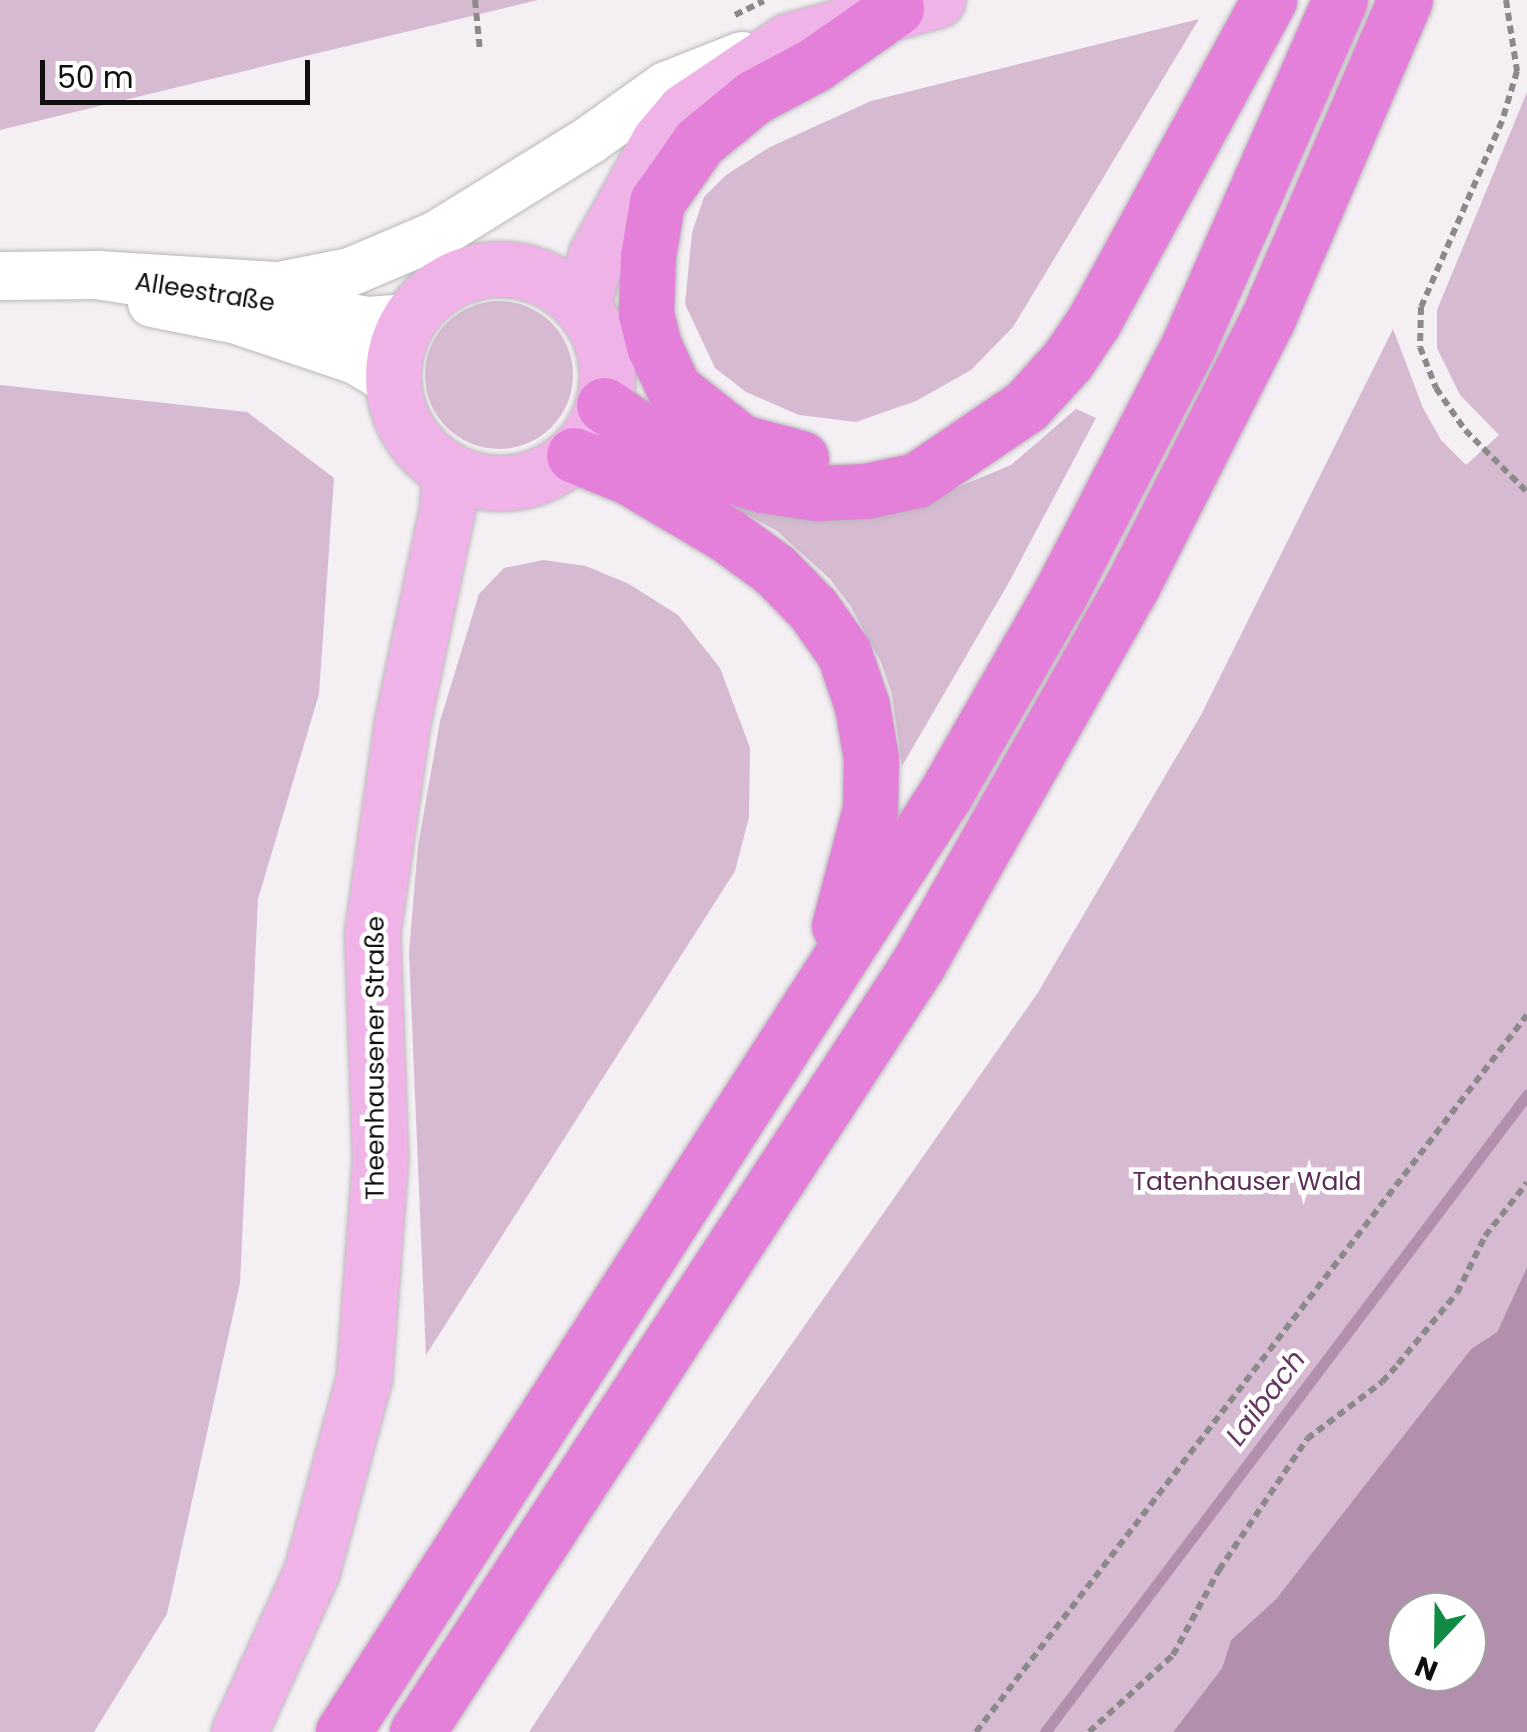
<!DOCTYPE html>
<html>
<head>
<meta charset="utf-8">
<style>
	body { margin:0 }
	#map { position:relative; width:1527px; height:1732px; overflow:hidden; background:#f3eff2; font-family:Poppins,sans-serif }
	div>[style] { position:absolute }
	.green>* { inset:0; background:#d5bad1 }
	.round { border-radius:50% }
	.water>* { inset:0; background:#b38fae }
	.stream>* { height:11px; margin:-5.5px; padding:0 5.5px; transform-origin:5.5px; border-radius:5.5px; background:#b38fae }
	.path>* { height:6px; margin-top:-3px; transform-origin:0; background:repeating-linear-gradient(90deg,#8c898b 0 8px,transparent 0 13px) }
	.roads { filter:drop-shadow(0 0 2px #bab7ba) drop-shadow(0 0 2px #bab7ba) }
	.minor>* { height:48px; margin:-24px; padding:0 24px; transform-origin:24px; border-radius:24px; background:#fff }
	.major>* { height:55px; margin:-27.5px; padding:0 27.5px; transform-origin:27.5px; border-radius:27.5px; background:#efb3e8 }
	.major>.ring { margin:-27.5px; padding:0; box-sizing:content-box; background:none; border:55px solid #efb3e8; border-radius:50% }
	.highway>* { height:55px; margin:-27.5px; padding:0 27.5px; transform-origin:27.5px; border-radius:27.5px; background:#e480d9 }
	span { translate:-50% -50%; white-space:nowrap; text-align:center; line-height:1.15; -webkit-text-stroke:9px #fff; paint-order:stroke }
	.street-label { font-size:25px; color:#100e0f }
	.park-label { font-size:25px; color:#5c2e57 }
	.water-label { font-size:28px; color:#673862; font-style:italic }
	.north { position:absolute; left:1387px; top:1592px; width:100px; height:100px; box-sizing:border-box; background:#fff; border:2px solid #9f9f9f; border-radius:50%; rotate:202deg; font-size:28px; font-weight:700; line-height:40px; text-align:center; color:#100e0f }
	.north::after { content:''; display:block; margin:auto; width:35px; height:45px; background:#118a45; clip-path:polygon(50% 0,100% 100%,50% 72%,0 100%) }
	.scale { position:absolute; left:40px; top:60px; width:270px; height:45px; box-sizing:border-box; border:5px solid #100e0f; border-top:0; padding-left:12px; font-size:30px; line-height:35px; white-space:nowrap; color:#100e0f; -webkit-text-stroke:8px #fff; paint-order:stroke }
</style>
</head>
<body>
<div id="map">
	<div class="green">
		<div style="clip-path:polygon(0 0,538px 0,0 130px)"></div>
		<div style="clip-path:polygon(1199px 19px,1013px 327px,971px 370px,916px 401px,856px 422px,799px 415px,746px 392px,715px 368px,685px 304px,692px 233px,704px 197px,726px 175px,770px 147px,871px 101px)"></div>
		<div style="clip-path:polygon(1527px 92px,1527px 1267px,1497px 1332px,1471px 1349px,1276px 1599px,1231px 1640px,1222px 1668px,1173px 1732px,529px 1732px,660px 1532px,1037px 994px,1201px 715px,1393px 329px,1423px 408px,1441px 440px,1466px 465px,1499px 435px,1460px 395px,1437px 348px,1437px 310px)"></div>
		<div class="round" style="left:425px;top:301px;width:148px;height:148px"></div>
		<div style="clip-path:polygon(0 385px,247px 412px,334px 478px,319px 694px,258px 899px,240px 1283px,167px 1614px,94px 1732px,0 1732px)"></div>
		<div style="clip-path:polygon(1076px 409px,1096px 418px,1008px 584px,902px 766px,892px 695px,881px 662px,851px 607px,830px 579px,777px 531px,713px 496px,922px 502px,1011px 465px)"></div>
		<div style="clip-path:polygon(543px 560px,586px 566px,629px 584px,678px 615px,720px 668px,750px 748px,749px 817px,735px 871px,426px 1355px,409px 952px,418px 846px,440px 721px,479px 594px,504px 568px)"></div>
	</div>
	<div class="water">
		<div style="clip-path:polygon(evenodd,1527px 1267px,1527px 1732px,1173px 1732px,1222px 1668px,1231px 1640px,1276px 1599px,1471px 1349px,1497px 1332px,1527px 1267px,1407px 1612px,1467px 1612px,1467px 1672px,1407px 1672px,1407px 1612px)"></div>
	</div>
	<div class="stream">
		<div style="left:1045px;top:1732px;width:799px;rotate:-52.89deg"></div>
	</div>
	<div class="path">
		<div style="left:475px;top:0;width:51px;rotate:84.4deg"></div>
		<div style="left:1506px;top:0;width:72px;rotate:81.2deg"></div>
		<div style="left:1517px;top:71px;width:52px;rotate:106.7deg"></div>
		<div style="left:1502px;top:121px;width:203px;rotate:113.5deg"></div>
		<div style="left:1421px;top:307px;width:40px;rotate:91.4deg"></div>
		<div style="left:1420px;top:347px;width:44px;rotate:68.7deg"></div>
		<div style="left:1436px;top:388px;width:51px;rotate:55.4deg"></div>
		<div style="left:1465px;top:430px;width:88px;rotate:45deg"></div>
		<div style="left:735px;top:15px;width:32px;rotate:-26deg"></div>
		<div style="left:976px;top:1732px;width:904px;rotate:-52.46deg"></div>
		<div style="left:1089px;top:1732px;width:114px;rotate:-42.5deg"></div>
		<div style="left:1173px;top:1655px;width:97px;rotate:-61.6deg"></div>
		<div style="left:1219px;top:1570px;width:158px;rotate:-56.1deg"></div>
		<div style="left:1307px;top:1439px;width:94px;rotate:-37.2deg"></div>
		<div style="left:1382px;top:1382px;width:24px;rotate:-48deg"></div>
		<div style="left:1398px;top:1364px;width:92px;rotate:-50.3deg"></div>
		<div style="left:1457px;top:1293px;width:64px;rotate:-63.8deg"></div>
		<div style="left:1485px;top:1236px;width:68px;rotate:-51.6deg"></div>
	</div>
	<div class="roads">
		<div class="minor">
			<div style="left:97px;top:275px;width:182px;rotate:3.5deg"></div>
			<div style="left:279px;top:286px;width:72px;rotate:-11.2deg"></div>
			<div style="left:350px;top:272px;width:95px;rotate:-23deg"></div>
			<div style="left:437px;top:235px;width:180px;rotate:-31.8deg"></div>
			<div style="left:590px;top:140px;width:93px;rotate:-35.4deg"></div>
			<div style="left:666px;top:86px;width:82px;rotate:-21.5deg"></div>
			<div style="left:0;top:276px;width:97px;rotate:-0.6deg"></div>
			<div style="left:97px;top:275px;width:32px;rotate:9deg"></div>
			<div style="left:265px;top:302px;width:105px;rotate:10.5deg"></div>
			<div style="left:368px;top:321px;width:41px;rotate:-4.2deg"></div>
			<div style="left:152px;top:303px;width:87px;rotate:11.3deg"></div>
			<div style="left:237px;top:320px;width:126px;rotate:18.6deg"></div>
			<div style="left:356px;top:360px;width:42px;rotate:31.4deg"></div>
		</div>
		<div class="major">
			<div class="ring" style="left:393px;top:269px;width:159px;height:159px"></div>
			<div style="left:582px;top:307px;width:54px;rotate:-74.9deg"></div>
			<div style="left:596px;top:255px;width:130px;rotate:-61.1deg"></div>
			<div style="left:659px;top:141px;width:39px;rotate:-50deg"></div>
			<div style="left:684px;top:111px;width:125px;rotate:-33.9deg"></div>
			<div style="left:788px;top:41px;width:155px;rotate:-15.4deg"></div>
			<div style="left:239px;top:1732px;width:178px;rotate:-65.7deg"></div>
			<div style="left:312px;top:1570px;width:200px;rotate:-74.9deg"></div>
			<div style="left:364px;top:1377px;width:219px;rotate:-85.8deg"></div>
			<div style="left:380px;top:1159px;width:225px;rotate:-92deg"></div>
			<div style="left:372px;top:934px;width:213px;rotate:-81.9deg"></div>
			<div style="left:402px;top:723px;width:218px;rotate:-78.1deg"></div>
			<div style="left:447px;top:510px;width:39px;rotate:-86deg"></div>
		</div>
		<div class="highway">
			<div style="left:604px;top:405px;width:62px;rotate:34.5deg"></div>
			<div style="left:655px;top:440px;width:61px;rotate:28.2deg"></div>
			<div style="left:709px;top:469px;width:55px;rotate:16.8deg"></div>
			<div style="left:762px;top:485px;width:55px;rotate:8.4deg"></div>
			<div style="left:816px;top:493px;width:50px;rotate:-2.3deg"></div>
			<div style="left:866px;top:491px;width:52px;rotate:-12.2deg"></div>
			<div style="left:917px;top:480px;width:132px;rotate:-34.2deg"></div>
			<div style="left:1026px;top:406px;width:61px;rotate:-47.7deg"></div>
			<div style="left:1067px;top:361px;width:48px;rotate:-56deg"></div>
			<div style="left:1094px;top:321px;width:366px;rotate:-61.4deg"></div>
			<div style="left:574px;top:455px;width:59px;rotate:21.8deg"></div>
			<div style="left:629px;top:477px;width:114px;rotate:30.6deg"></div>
			<div style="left:727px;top:535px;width:59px;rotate:36.1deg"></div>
			<div style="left:775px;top:570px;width:54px;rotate:45.7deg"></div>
			<div style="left:813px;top:609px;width:54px;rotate:54.8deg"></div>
			<div style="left:844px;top:653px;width:56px;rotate:71.2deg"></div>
			<div style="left:862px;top:706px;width:53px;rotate:80.2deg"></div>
			<div style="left:871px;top:758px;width:51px;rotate:91.1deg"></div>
			<div style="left:870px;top:809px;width:121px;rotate:104.8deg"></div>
			<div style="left:801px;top:458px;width:62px;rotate:-165.1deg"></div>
			<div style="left:741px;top:442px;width:85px;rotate:-141.7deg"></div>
			<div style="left:674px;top:389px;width:47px;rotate:-114.9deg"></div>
			<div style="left:654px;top:346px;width:34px;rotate:-104deg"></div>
			<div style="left:646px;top:313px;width:57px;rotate:-88deg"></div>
			<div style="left:648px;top:256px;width:55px;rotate:-80.5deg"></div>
			<div style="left:657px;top:202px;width:73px;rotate:-55deg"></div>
			<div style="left:699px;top:142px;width:71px;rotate:-39.3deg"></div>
			<div style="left:754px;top:97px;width:68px;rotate:-28.1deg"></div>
			<div style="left:814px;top:65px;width:100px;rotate:-34.8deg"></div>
			<div style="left:343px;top:1732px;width:1116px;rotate:-57.29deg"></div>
			<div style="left:946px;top:793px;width:227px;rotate:-60.2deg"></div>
			<div style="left:1059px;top:596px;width:281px;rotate:-62.7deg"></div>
			<div style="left:1188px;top:346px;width:378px;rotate:-66.3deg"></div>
			<div style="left:417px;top:1732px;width:917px;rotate:-56.88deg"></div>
			<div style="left:918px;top:964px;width:432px;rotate:-60.5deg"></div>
			<div style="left:1131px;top:588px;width:301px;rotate:-63.1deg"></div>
			<div style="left:1267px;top:320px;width:348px;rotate:-66.7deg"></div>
		</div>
	</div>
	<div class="street-label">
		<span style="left:205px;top:293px;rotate:9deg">Alleestraße</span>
		<span style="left:376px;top:1058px;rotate:-90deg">Theenhausener Straße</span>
	</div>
	<div class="park-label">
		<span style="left:1247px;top:1182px">Tatenhauser Wald</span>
	</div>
	<div class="water-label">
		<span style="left:1266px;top:1398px;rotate:-53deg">Laibach</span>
	</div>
	<div class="north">N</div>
	<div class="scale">50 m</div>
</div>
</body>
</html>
